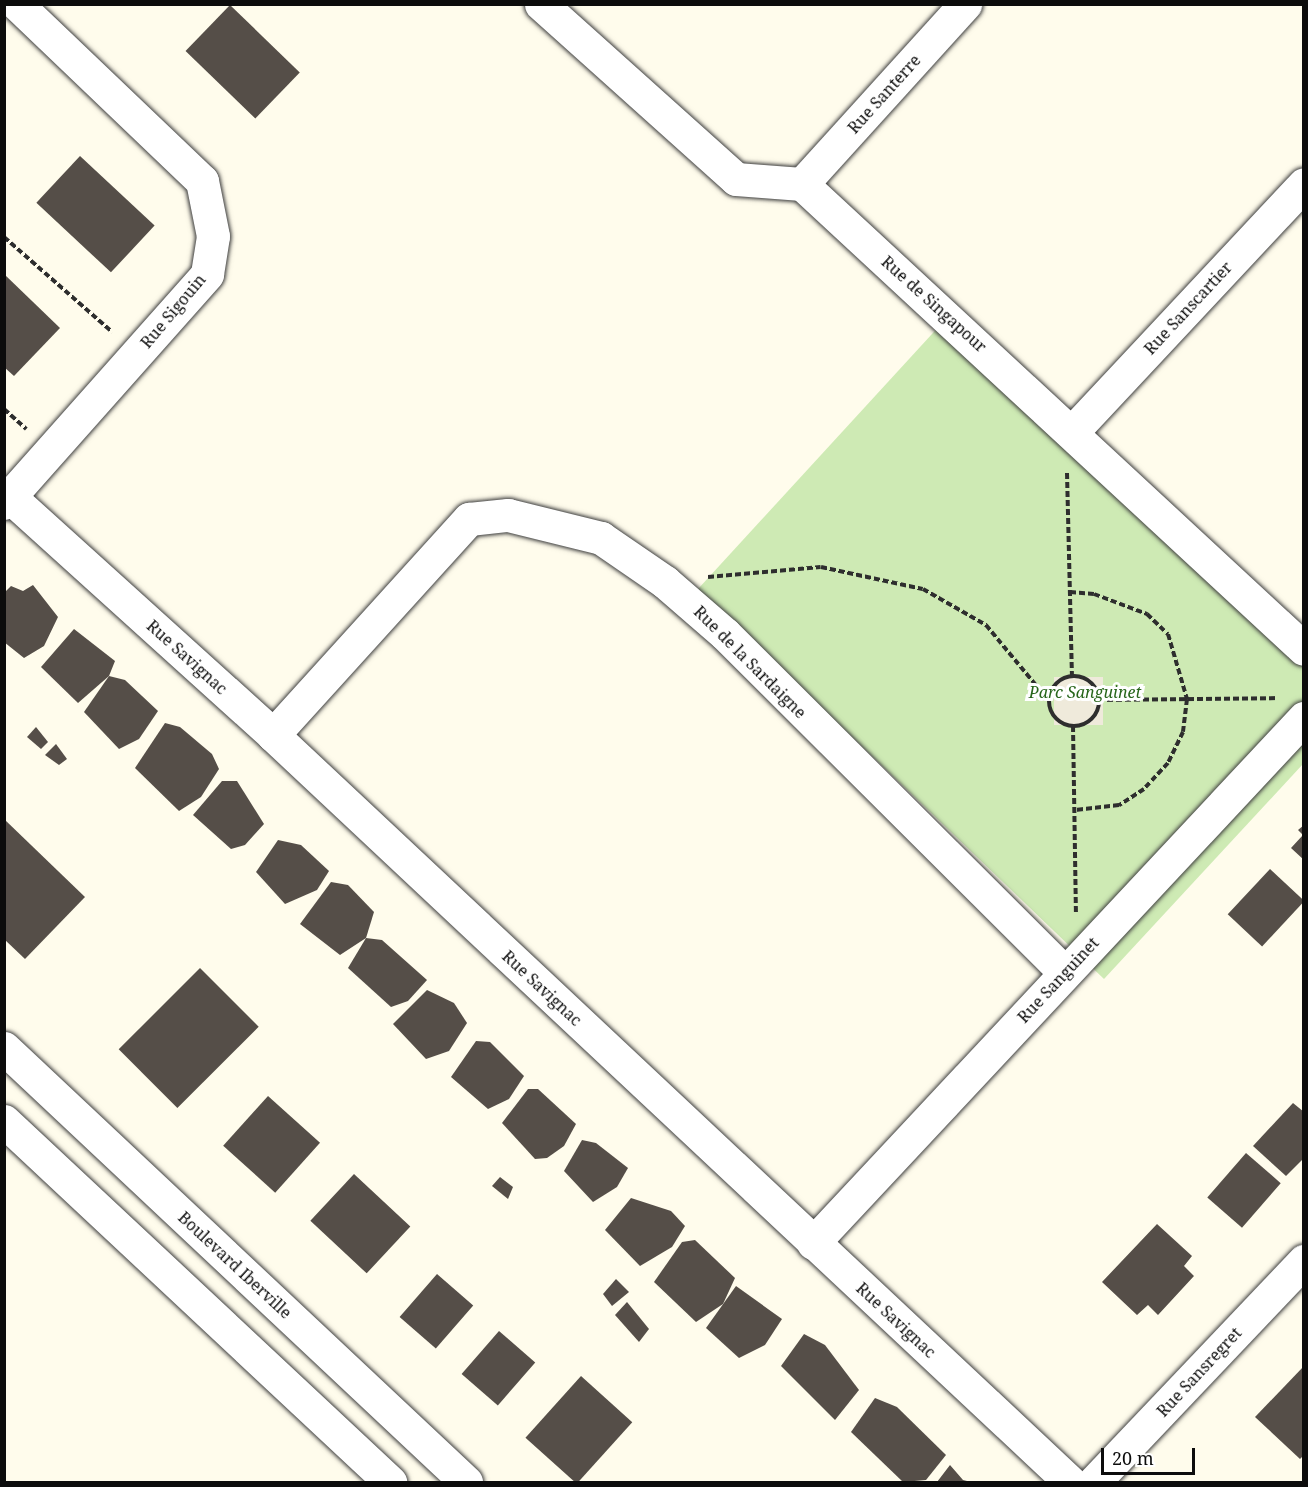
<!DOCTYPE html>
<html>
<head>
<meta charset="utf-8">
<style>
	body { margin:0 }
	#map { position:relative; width:1308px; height:1487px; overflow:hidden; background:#fffcec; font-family:"Noto Serif",serif }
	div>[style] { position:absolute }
	.green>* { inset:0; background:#ceeab4 }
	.plaza>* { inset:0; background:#efeadb; transform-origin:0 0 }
	.building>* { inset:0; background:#554e48; transform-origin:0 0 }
	.path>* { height:4px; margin-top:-2px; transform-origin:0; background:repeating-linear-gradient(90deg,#2e2e2e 0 6px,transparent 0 9px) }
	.path>.ring { margin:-2px; padding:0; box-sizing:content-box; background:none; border:4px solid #2e2e2e; border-radius:50% }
	.roads { filter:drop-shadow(0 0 2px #3f3f3f) drop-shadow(0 0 2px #3f3f3f) }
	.minor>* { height:33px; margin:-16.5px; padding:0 16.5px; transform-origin:16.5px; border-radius:16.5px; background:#fff }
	span { translate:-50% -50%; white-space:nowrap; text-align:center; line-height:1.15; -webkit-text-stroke:6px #fff; paint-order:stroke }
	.street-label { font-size:16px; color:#0c0c0c }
	.park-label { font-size:16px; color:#28661b; font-style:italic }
	.frame { position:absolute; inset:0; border:6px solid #0c0c0c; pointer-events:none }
	.scale { position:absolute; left:1101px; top:1448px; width:94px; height:27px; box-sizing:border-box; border:3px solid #0c0c0c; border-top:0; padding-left:8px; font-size:18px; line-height:21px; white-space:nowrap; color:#0c0c0c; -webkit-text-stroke:4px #fff; paint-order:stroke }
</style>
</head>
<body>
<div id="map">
	<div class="green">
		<div style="clip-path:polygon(954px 310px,1303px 629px,1303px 764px,1104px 979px,698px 589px)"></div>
	</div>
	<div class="plaza">
		<div style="left:1054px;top:677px;width:49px;height:48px"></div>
	</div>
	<div class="building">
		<div style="left:230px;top:5px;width:97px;height:64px;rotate:44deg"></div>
		<div style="left:80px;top:156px;width:102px;height:64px;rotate:43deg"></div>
		<div style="clip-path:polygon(4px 274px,60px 328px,14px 376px,4px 367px)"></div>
		<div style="clip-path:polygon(33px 585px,58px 617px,44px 646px,24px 658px,4px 642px,4px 593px,11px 586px,23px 591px)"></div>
		<div style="clip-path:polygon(74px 629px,115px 661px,109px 676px,78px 703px,41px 667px)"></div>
		<div style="clip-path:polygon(109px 676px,125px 680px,158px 711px,139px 739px,119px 749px,84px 712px)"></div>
		<div style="clip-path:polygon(165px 723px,180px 727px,212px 754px,219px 769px,201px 797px,179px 811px,135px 768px)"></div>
		<div style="clip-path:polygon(36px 727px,48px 742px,41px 749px,27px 737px)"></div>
		<div style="clip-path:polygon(56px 744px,67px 759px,59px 765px,45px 755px)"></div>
		<div style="clip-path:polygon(222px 781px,237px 781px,264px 824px,245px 845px,231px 849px,193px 815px)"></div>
		<div style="clip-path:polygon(4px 819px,85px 897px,25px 959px,4px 939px)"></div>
		<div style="clip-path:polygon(1304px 825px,1304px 860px,1291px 848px,1303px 835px,1298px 830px)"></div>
		<div style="clip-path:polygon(278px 840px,301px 845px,329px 871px,317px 890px,285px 904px,256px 872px)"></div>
		<div style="left:1270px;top:869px;width:47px;height:62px;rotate:43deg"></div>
		<div style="clip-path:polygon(331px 882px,348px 885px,374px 912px,366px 938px,340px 955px,300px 924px)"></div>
		<div style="clip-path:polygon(366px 938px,382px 940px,427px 980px,408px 1001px,391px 1007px,348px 968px)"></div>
		<div style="left:200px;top:968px;width:83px;height:115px;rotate:45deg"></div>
		<div style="clip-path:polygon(427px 990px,454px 1003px,467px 1023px,449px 1051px,426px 1059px,393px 1024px)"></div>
		<div style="clip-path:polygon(476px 1041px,490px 1042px,524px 1076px,509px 1099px,488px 1109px,451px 1077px)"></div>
		<div style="clip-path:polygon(528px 1089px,538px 1089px,576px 1124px,564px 1146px,547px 1158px,535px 1159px,502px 1123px)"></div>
		<div style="left:268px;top:1096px;width:70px;height:67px;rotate:42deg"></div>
		<div style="clip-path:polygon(1293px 1103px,1304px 1112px,1304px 1158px,1286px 1176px,1253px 1146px)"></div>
		<div style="clip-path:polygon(582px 1140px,596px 1143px,628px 1168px,617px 1187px,593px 1202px,564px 1171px)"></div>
		<div style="left:1246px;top:1153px;width:46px;height:59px;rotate:41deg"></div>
		<div style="left:354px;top:1174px;width:77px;height:64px;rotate:43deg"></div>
		<div style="clip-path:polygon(500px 1177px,513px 1187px,508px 1199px,492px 1186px)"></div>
		<div style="clip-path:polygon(631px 1198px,671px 1211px,685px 1226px,672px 1247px,640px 1266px,605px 1230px)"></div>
		<div style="clip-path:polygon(1157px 1224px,1192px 1256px,1184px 1266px,1194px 1276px,1158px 1315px,1148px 1305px,1137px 1315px,1102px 1282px)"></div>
		<div style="clip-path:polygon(695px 1240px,735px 1278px,723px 1304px,696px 1322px,654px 1282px,682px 1242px)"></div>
		<div style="left:437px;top:1274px;width:48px;height:57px;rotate:41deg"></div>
		<div style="clip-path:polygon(616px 1279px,629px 1292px,612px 1306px,603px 1294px)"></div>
		<div style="clip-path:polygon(736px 1286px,782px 1319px,765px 1345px,739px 1358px,706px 1328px)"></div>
		<div style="clip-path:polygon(627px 1302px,649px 1329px,639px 1342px,615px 1315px)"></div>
		<div style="left:499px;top:1331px;width:48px;height:57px;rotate:41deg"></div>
		<div style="clip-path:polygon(804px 1334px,825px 1345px,859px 1390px,835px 1420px,781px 1366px)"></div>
		<div style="clip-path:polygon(1304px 1366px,1304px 1455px,1300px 1459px,1255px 1417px)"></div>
		<div style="left:581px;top:1376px;width:69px;height:83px;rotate:42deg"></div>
		<div style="clip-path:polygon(875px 1398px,897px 1407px,946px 1455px,926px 1480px,903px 1482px,851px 1432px)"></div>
		<div style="clip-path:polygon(950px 1465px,963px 1480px,971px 1482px,937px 1482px)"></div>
	</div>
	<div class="path">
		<div style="left:4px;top:237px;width:144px;rotate:41.3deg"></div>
		<div style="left:4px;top:409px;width:30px;rotate:42deg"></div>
		<div style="left:1067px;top:473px;width:203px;rotate:88.6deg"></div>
		<div style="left:708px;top:577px;width:113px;rotate:-5.1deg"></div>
		<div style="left:821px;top:567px;width:104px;rotate:12.2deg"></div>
		<div style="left:923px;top:589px;width:73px;rotate:29.7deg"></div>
		<div style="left:986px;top:625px;width:99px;rotate:50.3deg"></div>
		<div style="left:1070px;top:592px;width:24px;rotate:5deg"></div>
		<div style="left:1094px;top:594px;width:57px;rotate:20.7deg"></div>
		<div style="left:1147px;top:614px;width:29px;rotate:44deg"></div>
		<div style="left:1168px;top:634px;width:68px;rotate:73.7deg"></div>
		<div style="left:1187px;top:699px;width:33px;rotate:97deg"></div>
		<div style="left:1183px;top:732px;width:34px;rotate:116deg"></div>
		<div style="left:1168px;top:763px;width:35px;rotate:133deg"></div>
		<div style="left:1144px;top:789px;width:30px;rotate:147deg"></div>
		<div style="left:1119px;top:805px;width:44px;rotate:173.5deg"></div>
		<div class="ring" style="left:1049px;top:676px;width:46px;height:46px"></div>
		<div style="left:1098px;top:700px;width:180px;rotate:-0.6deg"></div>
		<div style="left:1073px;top:726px;width:188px;rotate:89.1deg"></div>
	</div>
	<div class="roads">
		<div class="minor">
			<div style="left:541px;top:4px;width:262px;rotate:41.9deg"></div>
			<div style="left:736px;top:179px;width:66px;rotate:4.3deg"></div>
			<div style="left:802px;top:184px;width:684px;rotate:42.81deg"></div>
			<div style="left:802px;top:184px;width:243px;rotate:-47.8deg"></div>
			<div style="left:1073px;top:431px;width:338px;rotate:-46.9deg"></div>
			<div style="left:10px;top:497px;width:355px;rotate:42.1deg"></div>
			<div style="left:273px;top:735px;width:1092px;rotate:43.15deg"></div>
			<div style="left:4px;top:503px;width:306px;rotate:-48.4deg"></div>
			<div style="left:207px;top:274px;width:38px;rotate:-81deg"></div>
			<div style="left:213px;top:236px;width:56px;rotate:-101.3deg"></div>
			<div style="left:202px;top:181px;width:256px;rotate:-136.3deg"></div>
			<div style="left:273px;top:735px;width:292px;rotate:-47.8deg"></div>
			<div style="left:469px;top:519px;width:39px;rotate:-6deg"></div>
			<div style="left:508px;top:515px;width:96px;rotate:13.9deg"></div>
			<div style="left:601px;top:538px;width:78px;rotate:34.5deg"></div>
			<div style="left:665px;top:582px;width:79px;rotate:40.9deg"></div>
			<div style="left:725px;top:634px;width:479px;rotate:44.9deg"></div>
			<div style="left:4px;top:1048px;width:634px;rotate:43.21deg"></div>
			<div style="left:4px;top:1121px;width:529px;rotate:43.08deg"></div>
			<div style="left:813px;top:1243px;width:719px;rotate:-46.92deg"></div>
			<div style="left:1094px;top:1482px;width:305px;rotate:-46.5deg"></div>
		</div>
	</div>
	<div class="street-label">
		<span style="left:884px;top:94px;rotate:-48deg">Rue Santerre</span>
		<span style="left:934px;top:304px;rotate:42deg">Rue de Singapour</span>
		<span style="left:1188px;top:308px;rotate:-47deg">Rue Sanscartier</span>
		<span style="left:173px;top:311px;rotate:-50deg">Rue Sigouin</span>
		<span style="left:187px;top:657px;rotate:42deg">Rue Savignac</span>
		<span style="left:750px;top:662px;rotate:45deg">Rue de la Sardaigne</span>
		<span style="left:1058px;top:980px;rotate:-47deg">Rue Sanguinet</span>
		<span style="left:542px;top:988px;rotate:43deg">Rue Savignac</span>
		<span style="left:235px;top:1265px;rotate:43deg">Boulevard Iberville</span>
		<span style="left:896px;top:1320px;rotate:43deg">Rue Savignac</span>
		<span style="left:1199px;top:1372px;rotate:-47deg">Rue Sansregret</span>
	</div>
	<div class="park-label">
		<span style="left:1085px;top:692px">Parc Sanguinet</span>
	</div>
	<div class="frame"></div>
	<div class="scale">20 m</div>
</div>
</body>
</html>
